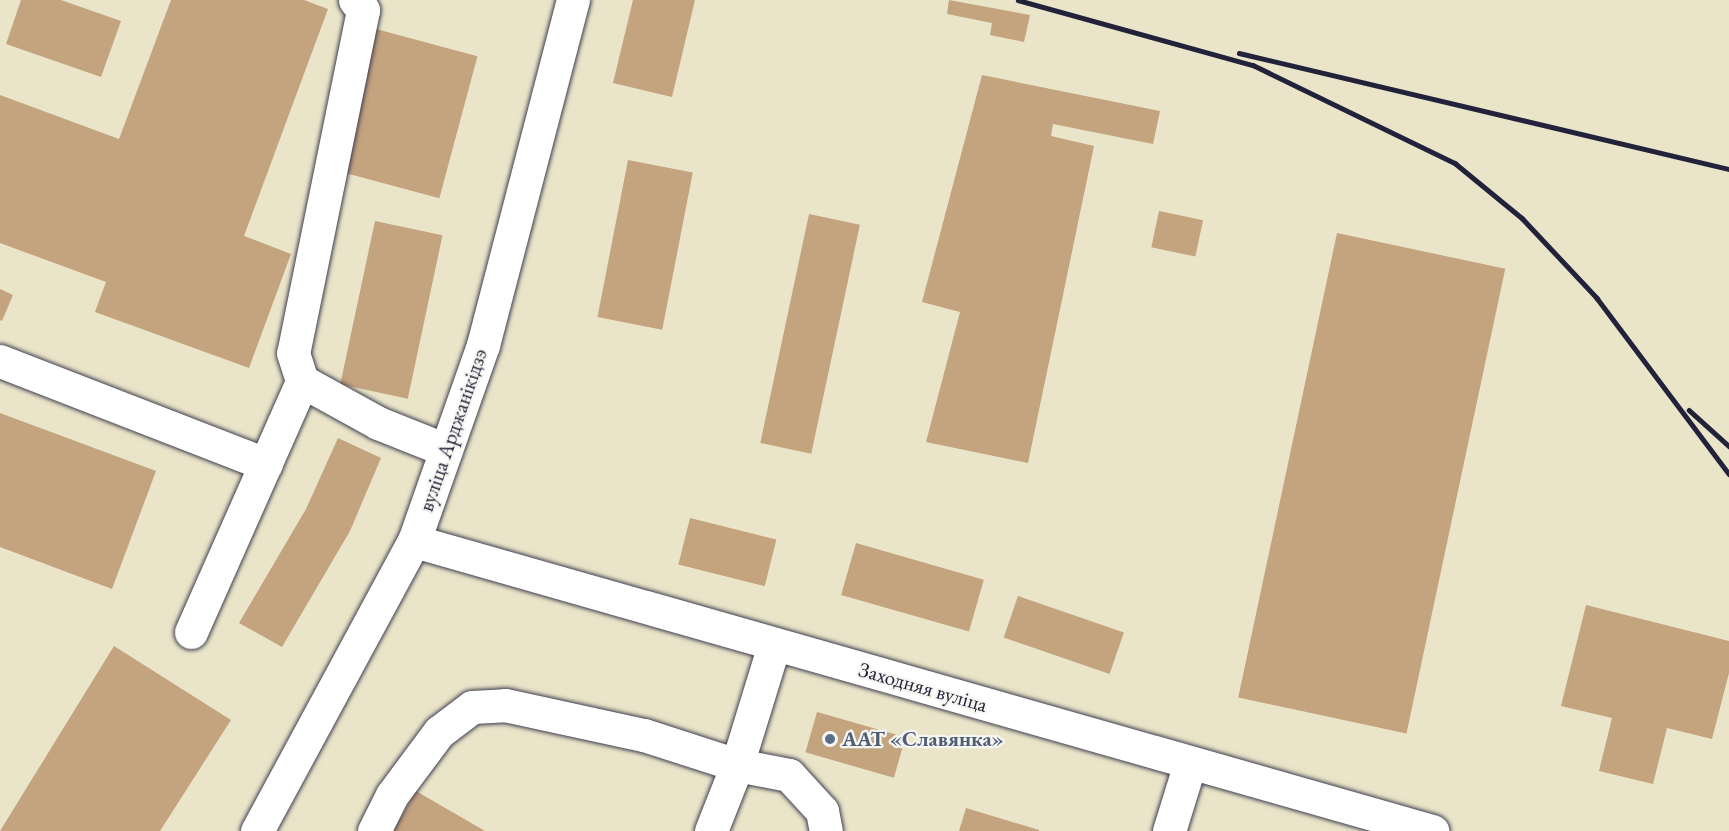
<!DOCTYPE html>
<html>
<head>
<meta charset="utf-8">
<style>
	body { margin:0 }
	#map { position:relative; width:1729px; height:831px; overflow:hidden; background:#eae5c9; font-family:"EB Garamond",serif }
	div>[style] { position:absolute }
	.building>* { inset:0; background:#c4a37f; transform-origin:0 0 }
	.roads { filter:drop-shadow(0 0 2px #403f50) drop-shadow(0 0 2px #403f50) }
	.minor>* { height:33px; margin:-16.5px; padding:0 16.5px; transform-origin:16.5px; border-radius:16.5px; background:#fff }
	.major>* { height:33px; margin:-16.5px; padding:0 16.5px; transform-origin:16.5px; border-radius:16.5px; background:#fff }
	.rail>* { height:4.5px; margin:-2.25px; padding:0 2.25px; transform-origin:2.25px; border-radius:2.25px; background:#22223b }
	.dots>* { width:16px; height:16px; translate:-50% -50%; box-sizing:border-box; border:3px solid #f6f6f2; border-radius:50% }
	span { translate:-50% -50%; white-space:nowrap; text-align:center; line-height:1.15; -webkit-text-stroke:4.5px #f6f6f2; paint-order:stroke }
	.street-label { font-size:21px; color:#22223b }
	.service-label { font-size:21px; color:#4e5e75; font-weight:700 }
	.left { translate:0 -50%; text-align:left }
</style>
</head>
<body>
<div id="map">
	<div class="building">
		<div style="clip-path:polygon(21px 0,61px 0,121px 21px,101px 77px,6px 44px)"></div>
		<div style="clip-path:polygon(171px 0,304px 0,328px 9px,244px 236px,291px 254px,249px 368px,95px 312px,106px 282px,0 243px,0 95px,119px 139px)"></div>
		<div style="clip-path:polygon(633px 0,695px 0,672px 97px,613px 83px)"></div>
		<div style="clip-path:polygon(949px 0,1030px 15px,1024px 42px,990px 35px,992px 23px,947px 14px)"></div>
		<div style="left:376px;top:29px;width:105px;height:147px;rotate:15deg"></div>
		<div style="clip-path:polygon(982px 75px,1160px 111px,1153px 144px,1053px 124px,1051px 136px,1094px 146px,1028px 463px,926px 442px,960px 312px,922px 302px)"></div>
		<div style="left:628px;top:160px;width:66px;height:160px;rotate:11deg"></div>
		<div style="left:1159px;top:211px;width:45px;height:37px;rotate:12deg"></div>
		<div style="left:809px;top:214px;width:52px;height:234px;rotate:12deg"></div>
		<div style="left:375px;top:221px;width:69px;height:167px;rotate:12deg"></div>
		<div style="left:1337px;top:233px;width:172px;height:475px;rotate:12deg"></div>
		<div style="clip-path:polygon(0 289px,13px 295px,2px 321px,0 320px)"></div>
		<div style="clip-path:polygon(0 413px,156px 471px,112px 589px,0 547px)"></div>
		<div style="clip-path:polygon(338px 438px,381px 458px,350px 531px,282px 647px,239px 623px,306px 509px)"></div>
		<div style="left:690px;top:518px;width:89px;height:48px;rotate:14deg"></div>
		<div style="left:856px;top:543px;width:133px;height:54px;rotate:16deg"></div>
		<div style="left:1018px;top:596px;width:112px;height:44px;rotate:19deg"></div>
		<div style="clip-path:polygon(1586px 605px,1729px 641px,1729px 673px,1712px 739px,1667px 728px,1653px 784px,1599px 771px,1612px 718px,1561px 706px)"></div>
		<div style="clip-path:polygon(114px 646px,231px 720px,160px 831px,0 831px)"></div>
		<div style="left:817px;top:712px;width:92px;height:42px;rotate:16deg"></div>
		<div style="clip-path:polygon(416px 791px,485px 831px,393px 831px)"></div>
		<div style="clip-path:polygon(966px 808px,1039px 830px,1039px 831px,959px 831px)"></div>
	</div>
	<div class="roads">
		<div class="minor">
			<div style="left:355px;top:0;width:13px;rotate:51deg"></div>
			<div style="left:363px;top:10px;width:350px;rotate:101.5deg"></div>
			<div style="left:293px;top:353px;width:29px;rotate:72deg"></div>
			<div style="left:302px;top:381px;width:87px;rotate:28.9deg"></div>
			<div style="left:378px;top:423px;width:73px;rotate:21.7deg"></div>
			<div style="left:0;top:361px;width:285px;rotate:21.2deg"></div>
			<div style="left:414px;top:541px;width:1059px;rotate:15.9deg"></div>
			<div style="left:191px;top:632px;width:274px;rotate:-66.1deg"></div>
			<div style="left:374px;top:831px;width:40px;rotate:-63.4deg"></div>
			<div style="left:392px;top:795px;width:79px;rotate:-53.3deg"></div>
			<div style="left:439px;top:732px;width:41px;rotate:-37.1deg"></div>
			<div style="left:472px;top:707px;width:33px;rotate:-3deg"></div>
			<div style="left:505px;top:705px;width:142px;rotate:12.2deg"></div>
			<div style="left:644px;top:735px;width:98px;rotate:17.9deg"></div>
			<div style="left:737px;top:765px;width:53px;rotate:10.9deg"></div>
			<div style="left:789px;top:775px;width:49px;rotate:47.5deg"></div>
			<div style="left:822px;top:811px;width:20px;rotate:79deg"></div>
			<div style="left:711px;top:831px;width:71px;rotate:-68.5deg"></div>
			<div style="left:737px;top:765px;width:126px;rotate:-72.9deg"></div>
			<div style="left:1169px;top:831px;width:71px;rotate:-72.8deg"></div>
		</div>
		<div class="major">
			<div style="left:257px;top:831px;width:330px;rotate:-61.6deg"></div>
			<div style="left:414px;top:541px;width:208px;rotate:-70.6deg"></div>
			<div style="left:483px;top:345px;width:357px;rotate:-75.4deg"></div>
		</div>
	</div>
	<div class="rail">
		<div style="left:1018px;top:0;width:244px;rotate:15.5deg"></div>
		<div style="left:1253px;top:65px;width:225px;rotate:25.9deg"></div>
		<div style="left:1455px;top:163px;width:87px;rotate:39.4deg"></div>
		<div style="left:1522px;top:218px;width:110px;rotate:46.8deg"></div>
		<div style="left:1597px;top:298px;width:220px;rotate:53.1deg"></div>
		<div style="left:1239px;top:53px;width:504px;rotate:13.32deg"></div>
		<div style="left:1689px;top:410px;width:54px;rotate:42deg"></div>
	</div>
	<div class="dots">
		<div style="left:830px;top:739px;background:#5c6f8a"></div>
	</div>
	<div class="street-label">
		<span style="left:453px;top:430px;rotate:-71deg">вуліца Арджанікідзэ</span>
		<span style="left:923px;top:687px;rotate:16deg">Заходняя вуліца</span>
	</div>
	<div class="service-label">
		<span class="left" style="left:842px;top:739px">ААТ «Славянка»</span>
	</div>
</div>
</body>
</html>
